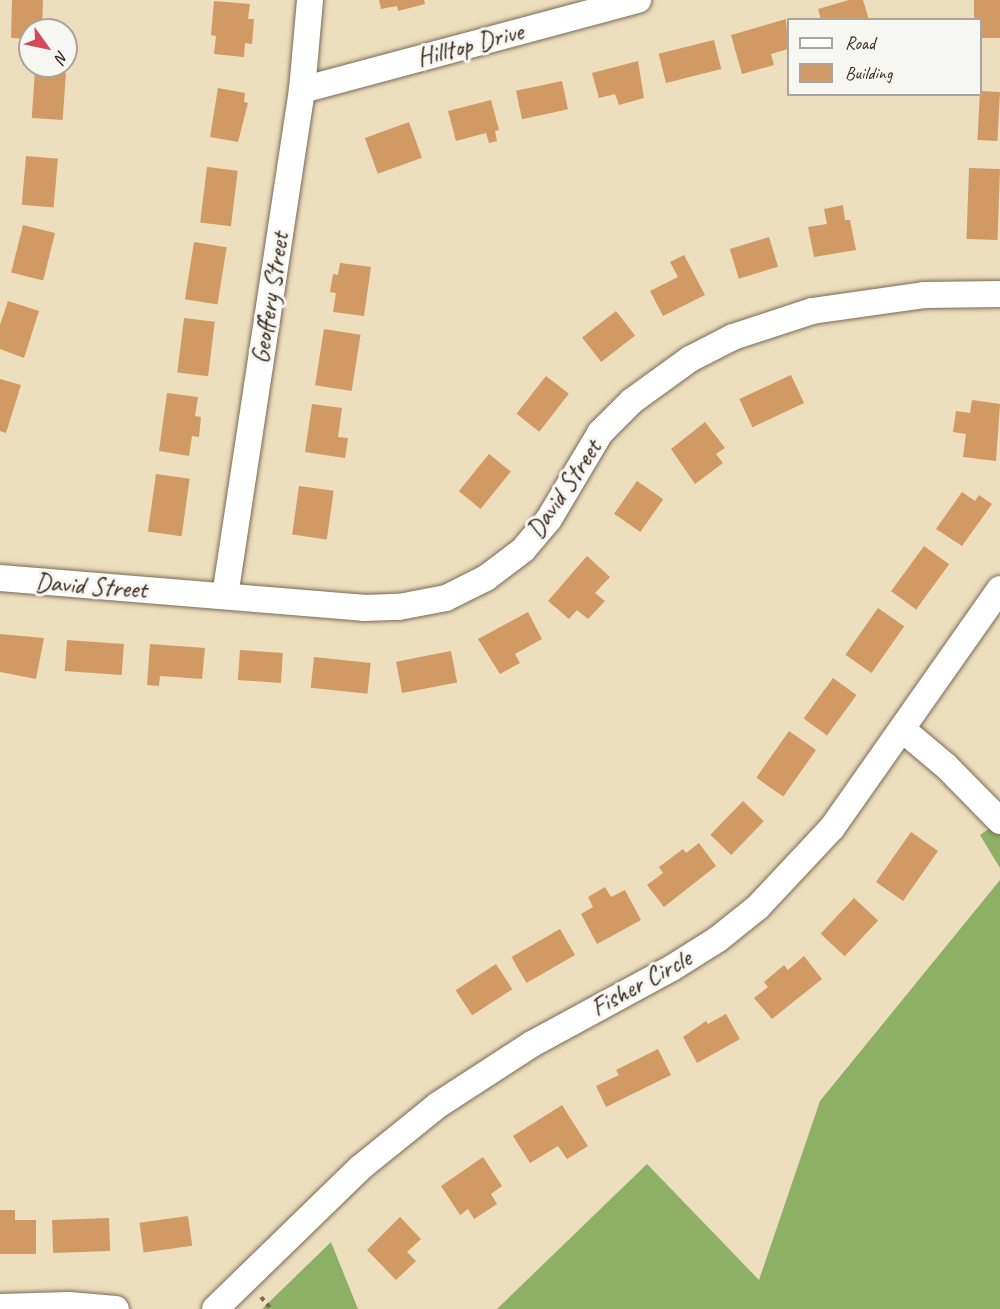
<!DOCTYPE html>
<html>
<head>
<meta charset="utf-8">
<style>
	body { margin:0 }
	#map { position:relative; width:1000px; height:1309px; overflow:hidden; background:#eddfbd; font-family:Caveat,sans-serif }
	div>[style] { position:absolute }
	.forest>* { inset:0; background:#8db065 }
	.building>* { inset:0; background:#d19964; transform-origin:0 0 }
	.path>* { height:4px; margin-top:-2px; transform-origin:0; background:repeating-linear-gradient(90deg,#796956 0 4.5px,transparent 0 9px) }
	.roads { filter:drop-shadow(0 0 2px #796956) drop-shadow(0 0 2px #796956) }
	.minor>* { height:26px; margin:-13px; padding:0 13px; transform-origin:13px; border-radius:13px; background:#fff }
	span { translate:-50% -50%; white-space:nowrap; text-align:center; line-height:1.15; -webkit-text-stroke:6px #f6f6f2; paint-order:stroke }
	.street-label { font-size:26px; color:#3b2a1e }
	.legend { position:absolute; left:787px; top:18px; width:195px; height:78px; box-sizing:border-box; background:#f6f6f2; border:2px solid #aba49d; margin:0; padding:8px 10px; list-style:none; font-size:18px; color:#3b2a1e }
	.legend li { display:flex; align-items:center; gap:12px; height:30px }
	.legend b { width:30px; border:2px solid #aba49d }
	.north { position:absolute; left:18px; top:18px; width:60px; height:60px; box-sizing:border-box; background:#f6f6f2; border:2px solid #aba49d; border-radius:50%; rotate:123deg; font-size:16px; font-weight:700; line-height:24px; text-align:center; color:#3b2a1e }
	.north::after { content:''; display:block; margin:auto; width:21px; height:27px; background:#d1495b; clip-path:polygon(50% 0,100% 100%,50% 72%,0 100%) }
</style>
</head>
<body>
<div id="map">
	<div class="forest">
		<div style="clip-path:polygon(1000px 821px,1000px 868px,980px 835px)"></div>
		<div style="clip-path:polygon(1000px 880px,1000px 1309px,497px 1309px,647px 1164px,759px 1280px,820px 1101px)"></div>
		<div style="clip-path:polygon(331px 1242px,358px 1309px,262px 1309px)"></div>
	</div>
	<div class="building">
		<div style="clip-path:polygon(12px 0,43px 0,42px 30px,30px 30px,30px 39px,11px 38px)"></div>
		<div style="clip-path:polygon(379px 0,424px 0,425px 4px,398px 11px,397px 6px,381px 9px)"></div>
		<div style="clip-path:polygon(849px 0,863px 0,869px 20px,821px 20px,818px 9px)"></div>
		<div style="clip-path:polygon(974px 0,1000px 0,1000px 38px,980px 38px,980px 20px,974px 20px)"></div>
		<div style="clip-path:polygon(214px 1px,250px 4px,248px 19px,254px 19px,252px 44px,245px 43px,244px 57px,214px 54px,216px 36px,211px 35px)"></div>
		<div style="clip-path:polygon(786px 19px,788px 49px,771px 54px,774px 65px,742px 74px,731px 35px)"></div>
		<div style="left:714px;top:40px;width:30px;height:57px;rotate:76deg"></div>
		<div style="clip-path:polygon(638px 61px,644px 98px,619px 105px,615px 94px,599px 98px,592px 73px)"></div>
		<div style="left:35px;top:71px;width:31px;height:47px;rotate:4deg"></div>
		<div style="left:562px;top:81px;width:29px;height:47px;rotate:78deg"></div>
		<div style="clip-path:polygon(218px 88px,245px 93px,244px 102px,248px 103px,238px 142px,210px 137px)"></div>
		<div style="left:980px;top:91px;width:20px;height:49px;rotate:3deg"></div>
		<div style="clip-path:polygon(491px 100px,499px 130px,495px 131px,497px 141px,489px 143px,486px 133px,456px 141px,448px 111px)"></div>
		<div style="left:409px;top:122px;width:38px;height:47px;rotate:70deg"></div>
		<div style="left:26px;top:156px;width:32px;height:49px;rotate:5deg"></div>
		<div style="left:207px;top:167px;width:31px;height:56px;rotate:7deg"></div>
		<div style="left:969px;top:168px;width:31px;height:71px;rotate:2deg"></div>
		<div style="clip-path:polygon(843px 205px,845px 220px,850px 220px,856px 250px,814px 257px,808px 227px,827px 224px,824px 209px)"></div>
		<div style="left:23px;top:225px;width:33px;height:49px;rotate:14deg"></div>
		<div style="left:769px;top:237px;width:31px;height:41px;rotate:73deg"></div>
		<div style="left:194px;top:242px;width:33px;height:58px;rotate:9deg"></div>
		<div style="clip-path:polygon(684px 255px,705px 295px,663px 316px,650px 291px,678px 277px,670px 262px)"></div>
		<div style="clip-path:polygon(340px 263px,371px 267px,364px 316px,333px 312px,336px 293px,330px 292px,333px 274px,338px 275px)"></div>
		<div style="clip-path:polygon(8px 301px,39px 311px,24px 358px,0 349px,0 325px)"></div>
		<div style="left:616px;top:311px;width:31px;height:43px;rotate:52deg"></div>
		<div style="left:184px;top:318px;width:31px;height:55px;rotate:7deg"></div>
		<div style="left:324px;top:329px;width:37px;height:57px;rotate:9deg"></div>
		<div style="left:791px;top:375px;width:31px;height:57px;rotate:65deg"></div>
		<div style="left:546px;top:376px;width:29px;height:48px;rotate:38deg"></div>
		<div style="clip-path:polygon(0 379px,21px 385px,6px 433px,0 431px)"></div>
		<div style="clip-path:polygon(167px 393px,198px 397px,195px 416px,201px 417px,199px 437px,192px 436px,189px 456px,159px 451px)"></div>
		<div style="clip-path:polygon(972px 400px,1000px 404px,996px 461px,963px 457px,966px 434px,953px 432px,956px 411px,970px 413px)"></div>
		<div style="clip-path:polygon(312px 404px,342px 408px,338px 437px,348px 438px,345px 458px,305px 452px)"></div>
		<div style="clip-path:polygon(705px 422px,725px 448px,716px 454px,723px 463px,695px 484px,671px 449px)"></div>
		<div style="left:489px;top:454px;width:28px;height:48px;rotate:39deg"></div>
		<div style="left:156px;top:474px;width:34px;height:58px;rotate:8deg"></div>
		<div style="left:637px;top:481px;width:32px;height:40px;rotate:35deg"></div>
		<div style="left:299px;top:486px;width:35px;height:49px;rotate:8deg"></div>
		<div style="clip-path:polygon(962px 492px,975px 501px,979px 495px,992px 504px,962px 546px,936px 529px)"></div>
		<div style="left:924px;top:546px;width:31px;height:56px;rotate:36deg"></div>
		<div style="clip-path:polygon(587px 556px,610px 577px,595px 593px,605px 601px,588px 619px,577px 610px,569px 619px,548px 601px)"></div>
		<div style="left:878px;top:608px;width:32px;height:57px;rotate:35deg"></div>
		<div style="clip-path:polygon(528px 612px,542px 639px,515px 654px,520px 663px,500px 674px,478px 639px)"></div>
		<div style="clip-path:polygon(0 634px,44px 638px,36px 679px,0 672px)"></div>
		<div style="left:67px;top:640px;width:57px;height:31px;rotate:4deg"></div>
		<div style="clip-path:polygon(150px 644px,205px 648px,202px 679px,160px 676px,159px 686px,147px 685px)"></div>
		<div style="left:240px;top:650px;width:43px;height:30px;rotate:4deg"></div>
		<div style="left:451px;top:651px;width:32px;height:56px;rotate:79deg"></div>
		<div style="left:314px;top:657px;width:57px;height:31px;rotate:6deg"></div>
		<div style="left:833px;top:678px;width:29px;height:50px;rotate:36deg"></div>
		<div style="left:789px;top:731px;width:33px;height:57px;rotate:35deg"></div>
		<div style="left:743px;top:801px;width:29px;height:47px;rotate:44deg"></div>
		<div style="left:911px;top:832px;width:33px;height:61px;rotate:35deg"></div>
		<div style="clip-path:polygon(699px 843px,716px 866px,664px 907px,647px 885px,663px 873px,659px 867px,683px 849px,686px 853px)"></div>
		<div style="clip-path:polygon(605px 887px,611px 897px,625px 890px,641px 920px,597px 944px,581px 914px,593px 907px,588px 897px)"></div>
		<div style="left:854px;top:898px;width:33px;height:49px;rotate:43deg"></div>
		<div style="left:560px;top:929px;width:30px;height:56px;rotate:60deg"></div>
		<div style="clip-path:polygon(804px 956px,822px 979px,772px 1019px,754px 998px,768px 987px,764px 982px,784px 965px,788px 970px)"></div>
		<div style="left:496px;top:964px;width:30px;height:48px;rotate:57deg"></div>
		<div style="clip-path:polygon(726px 1014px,740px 1039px,697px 1063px,683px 1037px,706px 1021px,708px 1024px)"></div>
		<div style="clip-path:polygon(658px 1049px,671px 1075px,606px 1107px,596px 1086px,619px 1075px,616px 1070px)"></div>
		<div style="clip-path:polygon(562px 1105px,588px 1146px,567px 1159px,558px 1146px,530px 1163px,513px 1136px)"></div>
		<div style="clip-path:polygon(483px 1157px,502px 1186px,491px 1194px,497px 1204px,474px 1219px,468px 1209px,460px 1215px,441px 1186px)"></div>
		<div style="clip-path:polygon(0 1210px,15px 1210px,15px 1220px,36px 1220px,36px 1254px,0 1254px)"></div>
		<div style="left:188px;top:1216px;width:30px;height:49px;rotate:82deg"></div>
		<div style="clip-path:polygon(400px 1217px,421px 1239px,407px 1252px,416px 1261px,396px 1280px,367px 1250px)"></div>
		<div style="left:109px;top:1218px;width:33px;height:57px;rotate:88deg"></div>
	</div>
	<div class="path">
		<div style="left:261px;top:1297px;width:16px;rotate:50deg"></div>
	</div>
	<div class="roads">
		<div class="minor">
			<div style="left:302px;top:90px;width:348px;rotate:-15deg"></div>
			<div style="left:0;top:578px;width:364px;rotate:4.7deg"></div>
			<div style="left:363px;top:608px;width:36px;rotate:-2deg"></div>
			<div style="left:399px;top:607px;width:48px;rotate:-10.8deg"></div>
			<div style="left:446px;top:598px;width:45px;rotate:-26.6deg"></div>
			<div style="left:486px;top:578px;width:46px;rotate:-37.1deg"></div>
			<div style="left:523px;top:550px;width:40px;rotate:-50deg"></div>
			<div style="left:549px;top:519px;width:100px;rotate:-59.3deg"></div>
			<div style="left:600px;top:433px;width:45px;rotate:-45deg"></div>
			<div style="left:632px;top:401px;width:72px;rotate:-35.9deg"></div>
			<div style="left:690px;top:359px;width:48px;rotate:-27.1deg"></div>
			<div style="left:733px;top:337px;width:83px;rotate:-18.2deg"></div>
			<div style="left:812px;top:311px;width:113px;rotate:-8.1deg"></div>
			<div style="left:924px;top:295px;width:76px;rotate:-0.8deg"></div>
			<div style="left:225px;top:596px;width:512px;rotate:-81.35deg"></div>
			<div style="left:302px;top:90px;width:90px;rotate:-84.9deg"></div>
			<div style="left:902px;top:729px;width:57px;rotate:40.1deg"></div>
			<div style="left:946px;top:766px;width:77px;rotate:45.5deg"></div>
			<div style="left:0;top:1307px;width:69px;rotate:-1.7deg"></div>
			<div style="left:69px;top:1305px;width:47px;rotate:4.9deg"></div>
			<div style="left:215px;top:1309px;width:202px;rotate:-44.2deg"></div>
			<div style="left:360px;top:1168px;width:100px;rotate:-38.9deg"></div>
			<div style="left:438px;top:1105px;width:112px;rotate:-33deg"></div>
			<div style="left:532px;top:1044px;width:159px;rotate:-28.5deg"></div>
			<div style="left:672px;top:968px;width:54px;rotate:-32.2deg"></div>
			<div style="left:718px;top:939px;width:51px;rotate:-38.7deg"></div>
			<div style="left:758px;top:907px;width:108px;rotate:-46.9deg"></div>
			<div style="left:832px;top:828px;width:292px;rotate:-54.9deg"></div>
		</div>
	</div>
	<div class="street-label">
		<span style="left:470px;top:45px;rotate:-15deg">Hilltop Drive</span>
		<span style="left:270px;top:298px;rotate:-81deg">Geoffery Street</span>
		<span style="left:564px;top:489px;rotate:-56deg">David Street</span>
		<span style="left:91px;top:586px;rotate:4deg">David Street</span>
		<span style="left:641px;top:983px;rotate:-29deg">Fisher Circle</span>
	</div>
	<ul class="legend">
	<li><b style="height:8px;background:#fff"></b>Road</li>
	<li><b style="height:16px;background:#d19964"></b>Building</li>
	</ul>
	<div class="north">N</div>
</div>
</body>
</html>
